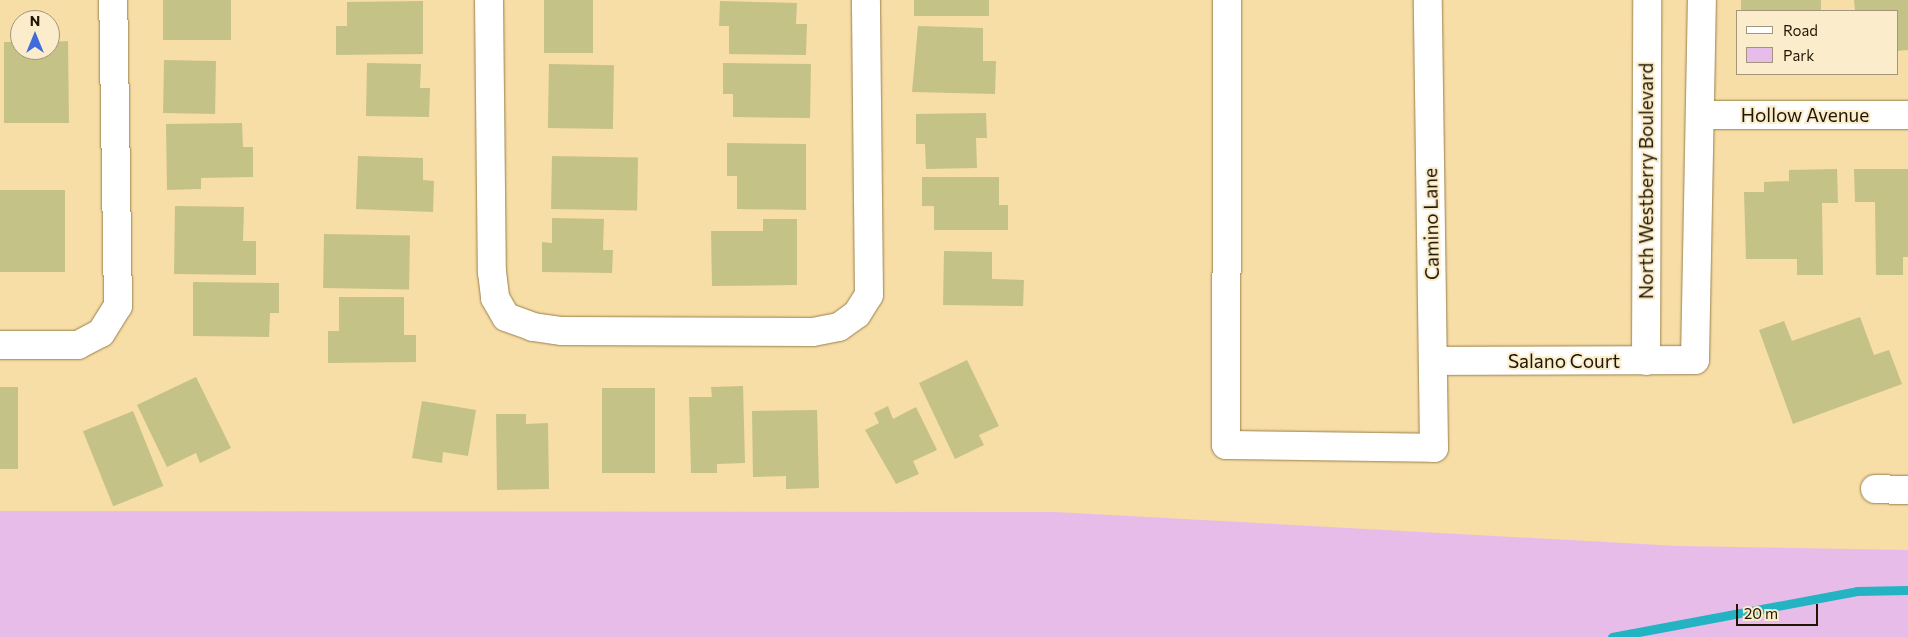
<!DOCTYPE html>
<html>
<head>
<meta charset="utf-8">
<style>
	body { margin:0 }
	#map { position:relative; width:1908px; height:637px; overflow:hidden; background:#f7dda6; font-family:Commissioner,sans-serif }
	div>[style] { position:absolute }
	.green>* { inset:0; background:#e8bce9 }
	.stream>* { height:9px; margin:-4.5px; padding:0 4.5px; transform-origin:4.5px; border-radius:4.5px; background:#23b3c2 }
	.building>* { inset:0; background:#c5c288; transform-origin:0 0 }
	.roads { filter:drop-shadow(0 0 1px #99804c) drop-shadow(0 0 1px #99804c) }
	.minor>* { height:28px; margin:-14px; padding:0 14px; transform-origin:14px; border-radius:14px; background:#fff }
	span { translate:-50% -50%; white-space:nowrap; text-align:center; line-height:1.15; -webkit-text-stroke:4px #fbeccb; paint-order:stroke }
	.street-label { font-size:19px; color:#1f1602 }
	.legend { position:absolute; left:1736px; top:10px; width:162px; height:65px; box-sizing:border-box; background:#fbeccb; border:1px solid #a3967b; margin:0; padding:6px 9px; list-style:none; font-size:15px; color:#1f1602 }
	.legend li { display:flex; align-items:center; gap:10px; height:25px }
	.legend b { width:25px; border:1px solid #a3967b }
	.north { position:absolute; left:10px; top:10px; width:50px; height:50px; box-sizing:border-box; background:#fbeccb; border:1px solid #a3967b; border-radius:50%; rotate:0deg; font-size:14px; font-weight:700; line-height:20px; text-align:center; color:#1f1602 }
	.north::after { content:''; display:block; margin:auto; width:18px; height:22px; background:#416bdc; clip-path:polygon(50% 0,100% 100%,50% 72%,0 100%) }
	.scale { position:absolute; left:1736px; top:604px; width:82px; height:22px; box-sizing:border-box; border:2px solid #1f1602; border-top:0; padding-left:6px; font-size:15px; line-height:18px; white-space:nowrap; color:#1f1602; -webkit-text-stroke:4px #fbeccb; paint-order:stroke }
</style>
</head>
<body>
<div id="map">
	<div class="green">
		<div style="clip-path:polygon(0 511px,1055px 512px,1678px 546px,1908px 550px,1908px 637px,0 637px)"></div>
	</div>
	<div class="stream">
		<div style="left:1612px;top:637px;width:249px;rotate:-10.6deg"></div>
		<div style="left:1857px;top:591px;width:51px;rotate:-1.1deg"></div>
	</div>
	<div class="building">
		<div style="left:163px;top:0;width:68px;height:40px"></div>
		<div style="left:593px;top:0;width:53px;height:49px;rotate:90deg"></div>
		<div style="left:914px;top:0;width:75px;height:16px"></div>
		<div style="left:1741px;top:0;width:80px;height:11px"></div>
		<div style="clip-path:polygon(1854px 0,1908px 0,1908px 50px,1897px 51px,1897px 11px,1855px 11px)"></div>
		<div style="clip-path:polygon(423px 1px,423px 54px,336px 55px,336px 26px,347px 26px,347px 2px)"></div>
		<div style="clip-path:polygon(720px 1px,797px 3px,796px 24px,807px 24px,806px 55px,729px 54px,729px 26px,719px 26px)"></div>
		<div style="clip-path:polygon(918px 26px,983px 28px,983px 61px,996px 61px,995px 94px,912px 92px)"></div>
		<div style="clip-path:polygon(68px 41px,69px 123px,4px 123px,4px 42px,20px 42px,20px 50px,50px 50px,50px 42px)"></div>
		<div style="left:164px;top:60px;width:52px;height:53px;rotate:1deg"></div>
		<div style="clip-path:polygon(367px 63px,421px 64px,420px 88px,430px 88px,429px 117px,366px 116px)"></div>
		<div style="clip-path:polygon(723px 63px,811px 64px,810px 118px,733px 117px,733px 94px,723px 94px)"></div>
		<div style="left:549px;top:64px;width:65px;height:64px;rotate:1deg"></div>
		<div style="clip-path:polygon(986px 113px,987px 138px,976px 138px,977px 168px,926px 169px,925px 144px,916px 144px,916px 114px)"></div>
		<div style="clip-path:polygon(242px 123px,243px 147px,253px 147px,253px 177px,201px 178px,201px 189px,167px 190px,166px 124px)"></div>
		<div style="clip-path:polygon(727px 143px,806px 144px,806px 210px,737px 209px,737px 176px,727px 176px)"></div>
		<div style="clip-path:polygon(358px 156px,423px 158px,423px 180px,434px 181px,433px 212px,356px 209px)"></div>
		<div style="left:552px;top:156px;width:86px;height:53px;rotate:1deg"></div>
		<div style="clip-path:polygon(1837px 169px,1838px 203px,1822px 203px,1823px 275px,1797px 275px,1797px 259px,1746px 259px,1744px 192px,1764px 192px,1764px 182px,1789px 181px,1789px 170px)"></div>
		<div style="clip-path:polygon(1854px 169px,1908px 169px,1908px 257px,1903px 257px,1903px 275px,1876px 275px,1875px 202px,1855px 202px)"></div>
		<div style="clip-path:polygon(922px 177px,999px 177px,999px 205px,1008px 205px,1008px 230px,934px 230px,934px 206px,922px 206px)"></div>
		<div style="left:65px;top:190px;width:82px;height:65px;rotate:90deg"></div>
		<div style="clip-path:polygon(175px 206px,244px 207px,243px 241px,256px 241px,256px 275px,174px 274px)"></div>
		<div style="clip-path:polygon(552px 218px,604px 219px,603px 250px,613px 250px,612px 273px,542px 272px,542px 242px,552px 243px)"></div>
		<div style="clip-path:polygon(763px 219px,797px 219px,797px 285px,712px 286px,711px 231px,763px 231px)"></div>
		<div style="left:324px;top:234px;width:86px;height:54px;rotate:1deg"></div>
		<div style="clip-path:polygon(944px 251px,992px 252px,992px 279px,1024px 280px,1023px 306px,943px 305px)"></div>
		<div style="clip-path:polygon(193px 282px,279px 283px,279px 313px,270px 313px,269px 337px,193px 336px)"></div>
		<div style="clip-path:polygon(339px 297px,404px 297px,404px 335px,416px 335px,416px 362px,328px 363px,328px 331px,339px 331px)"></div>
		<div style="clip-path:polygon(1860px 317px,1874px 355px,1889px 350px,1902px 384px,1793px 424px,1759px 330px,1784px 321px,1792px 341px)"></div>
		<div style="clip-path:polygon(967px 360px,999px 426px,979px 435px,984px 445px,955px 459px,919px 383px)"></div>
		<div style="clip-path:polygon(196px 377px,231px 448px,200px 463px,196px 453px,167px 467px,137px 405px)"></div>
		<div style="clip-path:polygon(743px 386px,745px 463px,717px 464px,717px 473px,691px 473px,689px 397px,712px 397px,711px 387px)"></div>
		<div style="left:0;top:387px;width:18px;height:82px"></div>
		<div style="left:602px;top:388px;width:53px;height:85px"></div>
		<div style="clip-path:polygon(422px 401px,476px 410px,468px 456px,443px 452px,442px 463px,412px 458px)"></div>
		<div style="clip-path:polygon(888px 406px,893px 419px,916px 407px,937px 450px,913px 461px,919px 474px,896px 484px,865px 430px,879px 423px,874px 413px)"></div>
		<div style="clip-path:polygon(817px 410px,819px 488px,786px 489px,786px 476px,753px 477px,752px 411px)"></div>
		<div style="left:133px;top:411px;width:81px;height:54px;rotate:68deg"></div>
		<div style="clip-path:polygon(496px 414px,526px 414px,526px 424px,548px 423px,549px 489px,497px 490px)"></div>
	</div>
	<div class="roads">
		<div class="minor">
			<div style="left:489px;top:0;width:272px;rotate:89.4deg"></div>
			<div style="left:492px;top:272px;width:26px;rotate:83deg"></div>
			<div style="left:495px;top:298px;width:22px;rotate:60deg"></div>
			<div style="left:506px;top:317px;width:29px;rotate:20deg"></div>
			<div style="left:533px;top:327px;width:29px;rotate:8deg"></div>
			<div style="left:562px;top:331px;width:251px;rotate:0.2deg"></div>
			<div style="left:813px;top:332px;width:26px;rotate:-11deg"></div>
			<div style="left:839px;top:327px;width:22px;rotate:-36deg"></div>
			<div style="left:857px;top:314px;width:22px;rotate:-58deg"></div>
			<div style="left:869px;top:295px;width:295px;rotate:-90.6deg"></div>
			<div style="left:1227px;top:0;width:445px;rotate:90.1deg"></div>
			<div style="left:1226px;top:445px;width:208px;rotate:0.8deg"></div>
			<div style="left:1434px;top:448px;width:448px;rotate:-90.8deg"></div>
			<div style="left:1703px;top:115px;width:205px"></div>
			<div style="left:0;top:345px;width:78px"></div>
			<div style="left:78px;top:345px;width:26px;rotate:-28deg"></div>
			<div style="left:101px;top:333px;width:32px;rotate:-58deg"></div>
			<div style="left:118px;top:306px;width:306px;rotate:-90.9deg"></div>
			<div style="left:1433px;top:361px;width:262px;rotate:-0.2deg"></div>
			<div style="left:1695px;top:360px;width:360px;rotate:-88.9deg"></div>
			<div style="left:1646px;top:361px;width:361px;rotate:-89.8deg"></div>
			<div style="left:1875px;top:489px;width:33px;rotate:2deg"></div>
		</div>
	</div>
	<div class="street-label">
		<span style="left:1805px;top:115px">Hollow Avenue</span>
		<span style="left:1646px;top:181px;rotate:-90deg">North Westberry Boulevard</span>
		<span style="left:1431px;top:224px;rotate:-91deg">Camino Lane</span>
		<span style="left:1564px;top:361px">Salano Court</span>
	</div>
	<ul class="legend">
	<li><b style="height:6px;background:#fff"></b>Road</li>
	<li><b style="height:14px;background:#e8bce9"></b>Park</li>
	</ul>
	<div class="north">N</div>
	<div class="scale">20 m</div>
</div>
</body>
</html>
